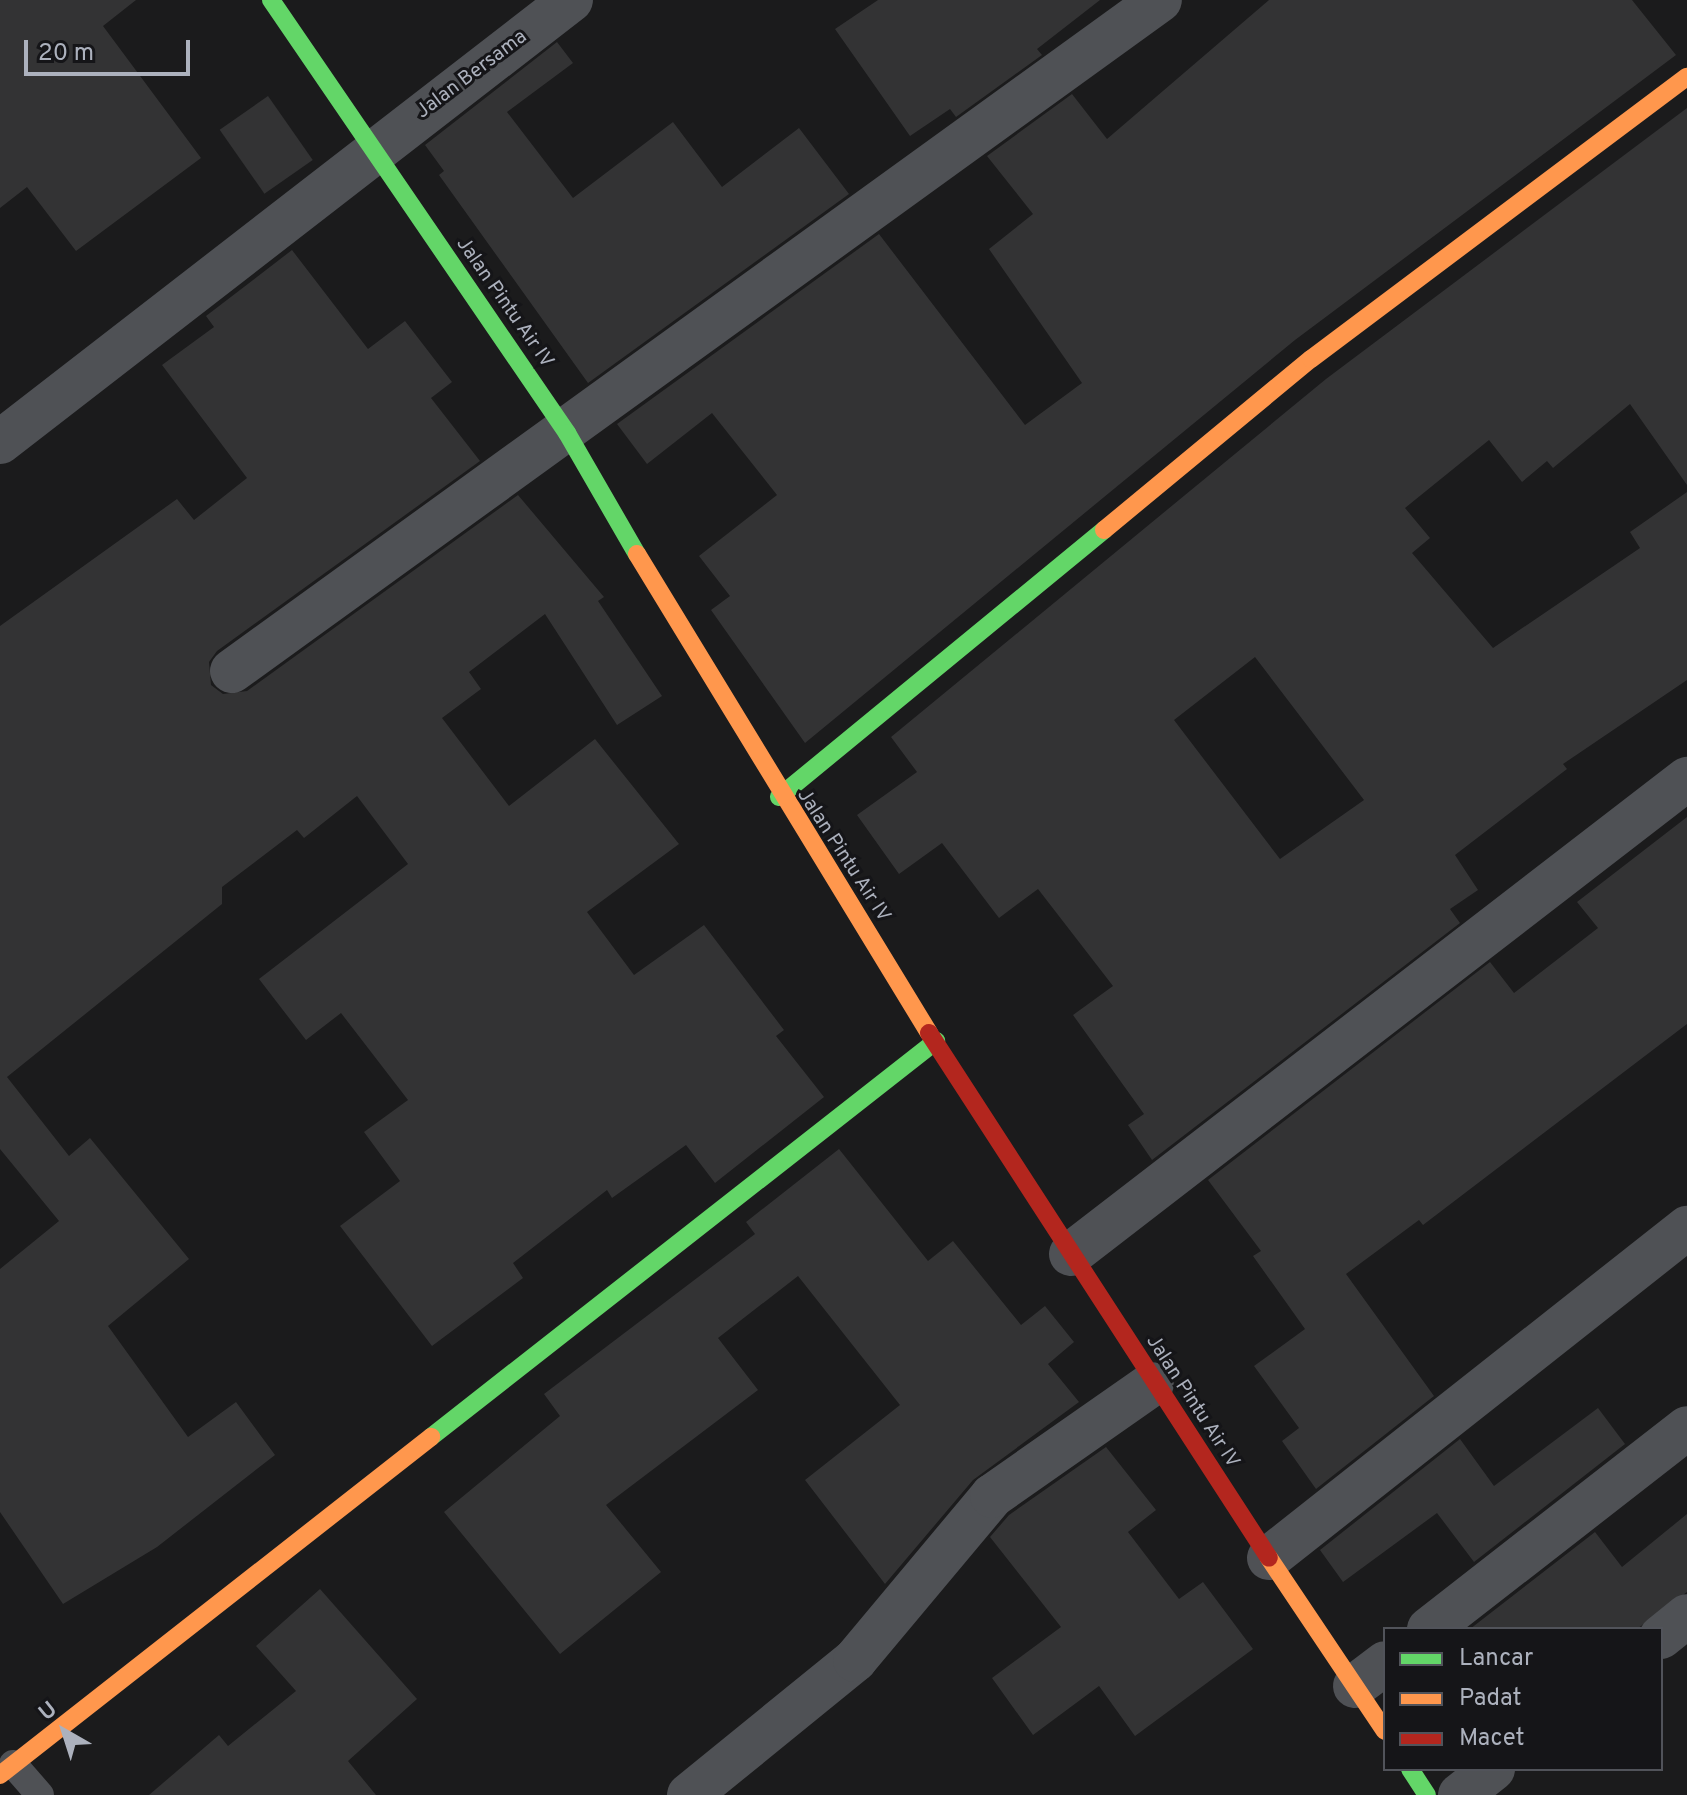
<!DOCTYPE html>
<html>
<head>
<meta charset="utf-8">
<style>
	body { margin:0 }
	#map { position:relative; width:1687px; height:1795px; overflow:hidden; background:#1b1b1c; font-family:Overpass,sans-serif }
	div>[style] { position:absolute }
	.building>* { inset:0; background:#333334; transform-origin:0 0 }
	.lane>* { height:28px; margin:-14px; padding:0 14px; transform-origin:14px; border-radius:14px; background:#4f5155 }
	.street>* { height:44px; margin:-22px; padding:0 22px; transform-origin:22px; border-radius:22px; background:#4f5155 }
	.fast>* { height:18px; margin:-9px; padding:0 9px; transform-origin:9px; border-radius:9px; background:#63d668 }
	.slow>* { height:18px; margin:-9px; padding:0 9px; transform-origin:9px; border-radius:9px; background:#ff974d }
	.jam>* { height:18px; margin:-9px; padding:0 9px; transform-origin:9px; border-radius:9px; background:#b3261e }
	span { translate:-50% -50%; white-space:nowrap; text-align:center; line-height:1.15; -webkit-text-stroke:6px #151518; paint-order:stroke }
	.street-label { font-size:20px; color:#acb1bd }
	.legend { position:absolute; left:1383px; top:1627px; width:280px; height:144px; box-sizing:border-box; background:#151518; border:2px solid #51535a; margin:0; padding:10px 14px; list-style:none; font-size:24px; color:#acb1bd }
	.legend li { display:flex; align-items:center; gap:16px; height:40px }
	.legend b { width:40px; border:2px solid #51535a }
	.north { position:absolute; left:24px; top:1691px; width:80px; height:80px; -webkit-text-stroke:6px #151518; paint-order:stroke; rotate:321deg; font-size:22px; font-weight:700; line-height:32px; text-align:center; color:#acb1bd }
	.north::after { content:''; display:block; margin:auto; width:28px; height:36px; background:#acb1bd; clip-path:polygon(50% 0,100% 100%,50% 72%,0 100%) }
	.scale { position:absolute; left:24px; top:40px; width:166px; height:36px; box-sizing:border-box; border:4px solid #acb1bd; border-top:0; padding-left:10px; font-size:24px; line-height:28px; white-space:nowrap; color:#acb1bd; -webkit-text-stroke:6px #151518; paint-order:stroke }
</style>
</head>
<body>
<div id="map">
	<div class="building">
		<div style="clip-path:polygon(0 0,136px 0,103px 26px,201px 158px,76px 251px,27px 187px,0 208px)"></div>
		<div style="clip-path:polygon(878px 0,1100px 0,1037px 49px,1042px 55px,956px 117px,950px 109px,910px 136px,835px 29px)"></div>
		<div style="clip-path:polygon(1269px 0,1632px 0,1676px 55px,1295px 340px,805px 743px,711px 610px,730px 596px,699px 556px,777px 495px,712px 413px,647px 464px,617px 424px,879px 234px,1025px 425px,1082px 383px,989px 249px,1033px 214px,987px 156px,1072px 94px,1107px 139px)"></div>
		<div style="clip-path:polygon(557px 42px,573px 63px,507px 112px,573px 198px,673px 122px,722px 187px,799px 128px,849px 194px,588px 383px,439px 175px,444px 171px,425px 145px)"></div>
		<div style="left:268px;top:96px;width:78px;height:59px;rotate:55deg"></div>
		<div style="clip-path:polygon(evenodd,1687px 108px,1687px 485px,1630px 404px,1553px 468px,1547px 461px,1522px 482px,1489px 440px,1405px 508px,1430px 538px,1412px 553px,1493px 648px,1640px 548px,1630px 532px,1687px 492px,1687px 680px,1563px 764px,1567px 769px,1455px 855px,1478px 890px,1450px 909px,1460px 923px,1152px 1160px,1128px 1125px,1144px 1114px,1073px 1015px,1113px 986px,1038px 889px,999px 918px,942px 843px,899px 874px,857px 815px,917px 772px,891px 737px,1326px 379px,1687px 108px,1255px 657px,1364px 800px,1280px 859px,1174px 720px,1255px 657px)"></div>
		<div style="clip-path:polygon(292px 250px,368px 349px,405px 321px,452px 382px,431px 398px,480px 461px,217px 651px,209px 662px,211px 685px,223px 694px,247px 691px,518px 495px,604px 597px,598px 601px,662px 696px,617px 725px,545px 614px,469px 672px,481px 689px,442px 718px,509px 806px,595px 739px,679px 844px,587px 912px,634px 975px,704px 925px,784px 1030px,776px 1036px,824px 1097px,715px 1183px,686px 1145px,612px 1198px,607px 1190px,513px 1263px,523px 1278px,432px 1346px,340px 1226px,400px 1181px,364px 1132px,408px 1100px,341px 1013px,306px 1040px,259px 979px,408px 864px,357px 796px,304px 838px,297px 830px,222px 887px,222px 904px,7px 1077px,69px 1156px,90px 1138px,189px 1259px,108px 1326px,188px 1437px,236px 1402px,275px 1455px,157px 1547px,63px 1604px,0 1512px,0 1269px,59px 1221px,0 1149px,0 626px,177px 499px,194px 520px,247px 478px,162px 365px,214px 327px,206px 316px)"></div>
		<div style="clip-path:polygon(1687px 817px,1687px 1024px,1423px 1225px,1419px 1220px,1346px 1274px,1434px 1396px,1316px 1489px,1282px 1441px,1299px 1428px,1254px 1366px,1305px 1329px,1253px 1256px,1261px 1251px,1208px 1180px,1490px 962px,1514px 993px,1598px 928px,1577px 902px)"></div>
		<div style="clip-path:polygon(839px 1149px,928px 1261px,953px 1241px,1021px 1325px,1045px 1306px,1074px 1342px,1048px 1364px,1079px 1402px,973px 1480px,885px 1584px,805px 1480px,900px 1405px,798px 1276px,718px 1338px,758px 1390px,606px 1505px,661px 1572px,560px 1654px,444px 1512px,560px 1416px,544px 1394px,755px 1234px,746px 1222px)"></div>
		<div style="clip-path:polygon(1598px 1408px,1625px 1444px,1474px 1562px,1437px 1513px,1343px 1582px,1320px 1550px,1460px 1439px,1494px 1486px)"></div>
		<div style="clip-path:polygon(1106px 1447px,1156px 1510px,1128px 1532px,1179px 1599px,1203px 1582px,1253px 1649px,1135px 1736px,1099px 1686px,1033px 1735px,992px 1678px,1061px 1627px,990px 1537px,1009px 1515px)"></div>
		<div style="clip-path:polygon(1687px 1514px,1687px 1592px,1637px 1629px,1470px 1629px,1595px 1532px,1622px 1567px)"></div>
		<div style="clip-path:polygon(320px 1589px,417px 1699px,348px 1761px,376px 1795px,149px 1795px,219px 1735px,228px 1746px,296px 1691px,256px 1646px)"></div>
	</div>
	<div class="lane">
		<div style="left:13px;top:1764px;width:41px;rotate:48.9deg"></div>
	</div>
	<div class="street">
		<div style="left:0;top:442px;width:722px;rotate:-37.74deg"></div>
		<div style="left:232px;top:671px;width:1145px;rotate:-35.87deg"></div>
		<div style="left:1071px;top:1254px;width:778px;rotate:-37.64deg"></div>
		<div style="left:1269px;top:1558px;width:533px;rotate:-38.29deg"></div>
		<div style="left:1429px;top:1629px;width:327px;rotate:-37.9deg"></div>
		<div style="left:1661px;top:1637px;width:33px;rotate:-39deg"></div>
		<div style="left:1355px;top:1686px;width:38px;rotate:-37deg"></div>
		<div style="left:689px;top:1795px;width:214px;rotate:-39.1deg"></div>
		<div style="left:855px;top:1660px;width:214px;rotate:-50.1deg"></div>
		<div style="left:992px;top:1496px;width:195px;rotate:-35deg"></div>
		<div style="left:1460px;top:1795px;width:42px;rotate:-38.2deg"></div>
	</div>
	<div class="fast">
		<div style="left:271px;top:0;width:525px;rotate:55.64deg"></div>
		<div style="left:567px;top:433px;width:140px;rotate:60deg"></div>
		<div style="left:779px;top:797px;width:421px;rotate:-39.4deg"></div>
		<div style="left:431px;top:1437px;width:642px;rotate:-38.1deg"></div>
		<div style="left:1410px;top:1769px;width:31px;rotate:57deg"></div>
	</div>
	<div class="slow">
		<div style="left:1104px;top:530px;width:268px;rotate:-39.6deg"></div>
		<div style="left:1311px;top:359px;width:470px;rotate:-36.9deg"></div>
		<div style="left:637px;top:554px;width:561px;rotate:58.63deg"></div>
		<div style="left:1269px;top:1558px;width:208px;rotate:56.2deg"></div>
		<div style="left:0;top:1775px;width:548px;rotate:-38.1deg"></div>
	</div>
	<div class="jam">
		<div style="left:929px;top:1033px;width:625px;rotate:57.07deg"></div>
	</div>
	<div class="street-label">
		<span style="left:472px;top:75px;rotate:-37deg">Jalan Bersama</span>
		<span style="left:504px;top:303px;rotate:55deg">Jalan Pintu Air IV</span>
		<span style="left:843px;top:856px;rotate:57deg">Jalan Pintu Air IV</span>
		<span style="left:1192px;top:1402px;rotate:57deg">Jalan Pintu Air IV</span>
	</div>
	<ul class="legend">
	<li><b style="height:10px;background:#63d668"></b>Lancar</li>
	<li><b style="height:10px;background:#ff974d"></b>Padat</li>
	<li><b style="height:10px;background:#b3261e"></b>Macet</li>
	</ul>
	<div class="north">U</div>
	<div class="scale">20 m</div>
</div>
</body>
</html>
